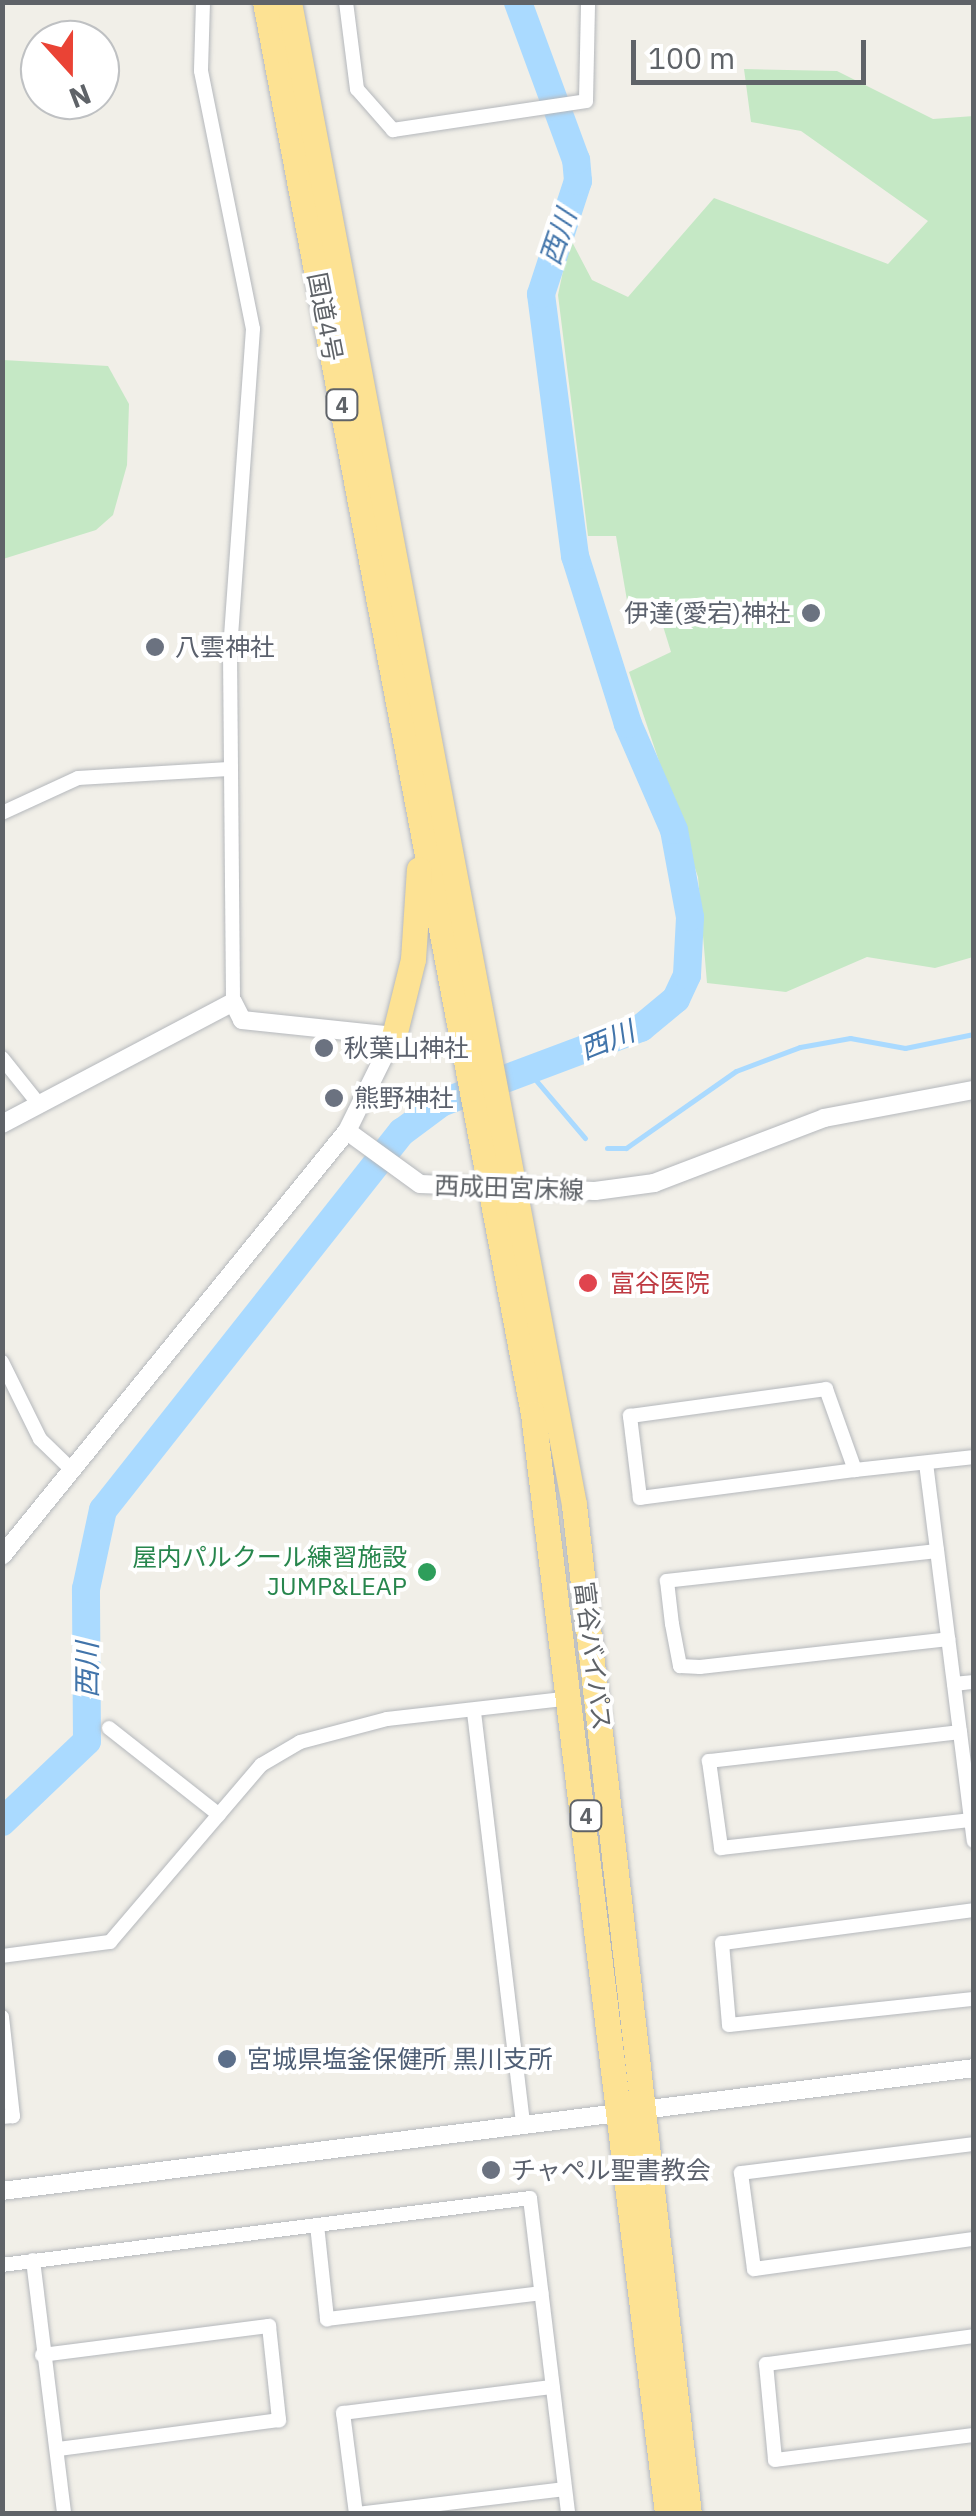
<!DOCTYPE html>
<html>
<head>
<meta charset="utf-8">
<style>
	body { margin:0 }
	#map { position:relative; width:976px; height:2516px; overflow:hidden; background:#f1efe8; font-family:"IBM Plex Sans","Noto Sans JP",sans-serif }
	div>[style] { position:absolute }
	.green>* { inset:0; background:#c5e8c5 }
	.stream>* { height:5px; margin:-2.5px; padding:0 2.5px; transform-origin:2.5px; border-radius:2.5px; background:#aadaff }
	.river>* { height:28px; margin:-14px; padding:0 14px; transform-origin:14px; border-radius:14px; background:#aadaff }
	.roads { filter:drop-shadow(0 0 2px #b5b8bc) drop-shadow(0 0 2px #b5b8bc) }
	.street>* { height:14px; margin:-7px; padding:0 7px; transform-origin:7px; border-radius:7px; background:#fff }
	.secondary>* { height:18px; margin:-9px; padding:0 9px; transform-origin:9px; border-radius:9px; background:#fff }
	.highway>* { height:25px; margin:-12.5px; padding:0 12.5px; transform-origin:12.5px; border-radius:12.5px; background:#fde293 }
	.dots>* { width:28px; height:28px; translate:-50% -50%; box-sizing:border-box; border:5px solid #fff; border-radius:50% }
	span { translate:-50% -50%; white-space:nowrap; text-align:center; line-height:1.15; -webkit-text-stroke:8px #fff; paint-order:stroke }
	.shield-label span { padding:2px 8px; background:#fff; border:2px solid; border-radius:8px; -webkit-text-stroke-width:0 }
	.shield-label { font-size:22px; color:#5f6368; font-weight:700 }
	.street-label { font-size:25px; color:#5f6368 }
	.worship-label { font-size:25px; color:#5b616d }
	.right { translate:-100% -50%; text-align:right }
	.left { translate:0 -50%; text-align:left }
	.health-label { font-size:25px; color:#be3a42 }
	.leisure-label { font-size:25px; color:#27864d }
	.service-label { font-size:25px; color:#4e5e75 }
	.water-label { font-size:28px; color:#4174aa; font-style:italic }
	.frame { position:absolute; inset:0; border:5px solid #5f6368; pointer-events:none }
	.north { position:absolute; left:20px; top:20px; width:100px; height:100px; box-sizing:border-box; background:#fff; border:2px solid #bfc1c3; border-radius:50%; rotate:159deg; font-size:28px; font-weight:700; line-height:40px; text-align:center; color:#5f6368 }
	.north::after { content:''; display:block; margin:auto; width:35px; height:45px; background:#ea4335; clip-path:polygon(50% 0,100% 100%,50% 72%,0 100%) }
	.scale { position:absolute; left:631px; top:40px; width:235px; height:45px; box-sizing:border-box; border:5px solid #5f6368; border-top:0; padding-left:12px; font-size:30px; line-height:35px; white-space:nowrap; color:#5f6368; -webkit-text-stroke:8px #fff; paint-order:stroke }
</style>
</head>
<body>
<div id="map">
	<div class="green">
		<div style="clip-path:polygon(744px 69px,837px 71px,933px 119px,974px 116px,973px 957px,935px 968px,867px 957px,786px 992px,707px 983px,698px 877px,629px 672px,671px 652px,658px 610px,630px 618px,616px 536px,588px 536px,558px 295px,570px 238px,592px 280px,628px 297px,714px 198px,888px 264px,928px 221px,801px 131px,751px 122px)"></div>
		<div style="clip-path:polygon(3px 360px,108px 366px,129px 404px,127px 465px,113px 515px,96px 530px,3px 559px)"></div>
	</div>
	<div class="stream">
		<div style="left:528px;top:1071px;width:88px;rotate:49.6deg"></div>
		<div style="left:607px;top:1148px;width:19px"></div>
		<div style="left:626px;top:1148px;width:134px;rotate:-35deg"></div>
		<div style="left:736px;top:1071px;width:68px;rotate:-20.6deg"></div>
		<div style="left:800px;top:1047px;width:51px;rotate:-10.2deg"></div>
		<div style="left:850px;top:1038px;width:56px;rotate:10.3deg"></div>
		<div style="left:905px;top:1048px;width:70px;rotate:-11.5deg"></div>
	</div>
	<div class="river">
		<div style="left:2px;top:1822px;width:117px;rotate:-43.6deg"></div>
		<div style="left:87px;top:1741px;width:152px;rotate:-90.4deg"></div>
		<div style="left:86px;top:1589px;width:81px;rotate:-77.9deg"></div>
		<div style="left:103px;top:1510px;width:482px;rotate:-51.7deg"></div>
		<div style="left:402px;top:1132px;width:49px;rotate:-36.6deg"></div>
		<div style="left:441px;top:1103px;width:214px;rotate:-20.6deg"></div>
		<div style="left:641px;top:1028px;width:45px;rotate:-39.6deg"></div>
		<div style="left:676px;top:999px;width:26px;rotate:-65deg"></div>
		<div style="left:687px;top:975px;width:58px;rotate:-87deg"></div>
		<div style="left:690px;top:917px;width:88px;rotate:-100.4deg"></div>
		<div style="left:674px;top:830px;width:116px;rotate:-113.5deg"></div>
		<div style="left:628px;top:724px;width:176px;rotate:-107.5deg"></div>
		<div style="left:575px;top:556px;width:264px;rotate:-97.4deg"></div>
		<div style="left:541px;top:294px;width:119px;rotate:-71.9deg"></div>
		<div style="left:578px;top:181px;width:21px;rotate:-95deg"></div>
		<div style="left:576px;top:160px;width:168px;rotate:-110.2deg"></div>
	</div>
	<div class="roads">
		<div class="street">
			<div style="left:203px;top:2px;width:69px;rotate:91.7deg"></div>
			<div style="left:201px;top:71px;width:263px;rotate:78.6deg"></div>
			<div style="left:253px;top:329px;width:325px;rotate:94.1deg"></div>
			<div style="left:230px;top:653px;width:349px;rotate:89.5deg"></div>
			<div style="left:346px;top:2px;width:88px;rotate:82.8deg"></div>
			<div style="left:357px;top:89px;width:55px;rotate:48.7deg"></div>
			<div style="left:393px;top:130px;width:195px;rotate:-8.5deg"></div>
			<div style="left:586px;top:101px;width:99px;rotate:-88.8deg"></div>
			<div style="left:2px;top:813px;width:84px;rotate:-24.7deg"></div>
			<div style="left:78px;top:778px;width:151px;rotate:-3.4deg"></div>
			<div style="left:2px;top:1058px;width:58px;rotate:51.3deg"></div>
			<div style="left:2px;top:1362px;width:86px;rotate:63.7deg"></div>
			<div style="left:40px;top:1439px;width:46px;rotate:44.1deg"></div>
			<div style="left:826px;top:1389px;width:86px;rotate:70.3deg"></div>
			<div style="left:855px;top:1470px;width:217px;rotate:172.6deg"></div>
			<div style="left:640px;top:1498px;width:83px;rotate:-97deg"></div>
			<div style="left:630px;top:1416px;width:198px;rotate:-7.8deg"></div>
			<div style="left:926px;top:1463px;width:381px;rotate:82.8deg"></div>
			<div style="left:855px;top:1470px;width:120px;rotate:-6.2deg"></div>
			<div style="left:937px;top:1551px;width:272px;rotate:173.7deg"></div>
			<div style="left:667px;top:1581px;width:43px;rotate:83.4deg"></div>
			<div style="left:672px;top:1624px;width:43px;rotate:79.2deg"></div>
			<div style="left:680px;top:1666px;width:20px;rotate:3deg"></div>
			<div style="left:700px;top:1667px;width:250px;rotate:-6.4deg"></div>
			<div style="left:954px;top:1684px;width:20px;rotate:-6deg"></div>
			<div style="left:474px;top:1712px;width:416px;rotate:83.2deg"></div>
			<div style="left:109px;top:1728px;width:140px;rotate:38.3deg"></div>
			<div style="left:960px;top:1732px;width:253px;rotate:173.4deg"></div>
			<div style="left:709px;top:1761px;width:88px;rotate:82.1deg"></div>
			<div style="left:721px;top:1848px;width:252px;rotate:-6.4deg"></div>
			<div style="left:974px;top:1910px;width:254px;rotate:172.5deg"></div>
			<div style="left:722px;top:1943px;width:82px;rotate:85.1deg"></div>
			<div style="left:729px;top:2025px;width:246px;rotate:-6.1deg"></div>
			<div style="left:2px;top:1956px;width:109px;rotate:-7.4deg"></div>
			<div style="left:110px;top:1942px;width:233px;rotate:-49.5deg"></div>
			<div style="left:261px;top:1765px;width:45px;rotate:-30.5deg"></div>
			<div style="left:300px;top:1742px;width:90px;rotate:-14.8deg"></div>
			<div style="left:387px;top:1719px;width:186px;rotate:-6.5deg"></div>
			<div style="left:2px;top:2017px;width:100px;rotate:83.7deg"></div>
			<div style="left:13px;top:2116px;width:11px;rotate:175deg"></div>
			<div style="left:974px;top:2144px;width:235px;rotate:172.9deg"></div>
			<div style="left:741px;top:2173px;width:97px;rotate:82.3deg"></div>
			<div style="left:754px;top:2269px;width:222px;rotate:-7.8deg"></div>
			<div style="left:317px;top:2225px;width:95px;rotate:83.9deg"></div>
			<div style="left:327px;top:2319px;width:216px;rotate:-6.9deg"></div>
			<div style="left:33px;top:2260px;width:256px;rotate:83deg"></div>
			<div style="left:2px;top:2265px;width:532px;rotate:-7.23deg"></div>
			<div style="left:530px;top:2198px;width:318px;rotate:83.1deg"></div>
			<div style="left:974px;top:2336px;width:210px;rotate:172.3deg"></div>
			<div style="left:766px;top:2364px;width:96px;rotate:84.6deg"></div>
			<div style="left:775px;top:2460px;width:201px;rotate:-7.2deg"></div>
			<div style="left:42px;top:2355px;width:229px;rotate:-7.3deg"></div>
			<div style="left:269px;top:2326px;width:95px;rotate:83.9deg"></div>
			<div style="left:279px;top:2420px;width:223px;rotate:172.5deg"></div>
			<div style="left:356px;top:2514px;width:102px;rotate:-97.3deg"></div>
			<div style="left:343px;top:2413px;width:211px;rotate:-7.1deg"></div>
			<div style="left:356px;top:2514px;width:210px;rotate:-6.8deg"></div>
		</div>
		<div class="secondary">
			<div style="left:2px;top:1124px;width:261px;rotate:-27.8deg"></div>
			<div style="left:233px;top:1002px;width:20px;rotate:63deg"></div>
			<div style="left:242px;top:1020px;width:153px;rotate:6deg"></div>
			<div style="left:394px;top:1036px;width:106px;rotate:116.3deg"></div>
			<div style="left:347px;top:1131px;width:547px;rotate:129.07deg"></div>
			<div style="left:347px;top:1131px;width:90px;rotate:36deg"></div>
			<div style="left:420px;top:1184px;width:175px;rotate:2.3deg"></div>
			<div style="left:595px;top:1191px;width:60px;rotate:-7.7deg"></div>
			<div style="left:654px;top:1183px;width:182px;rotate:-20.9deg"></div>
			<div style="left:824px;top:1118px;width:153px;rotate:-10.6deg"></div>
			<div style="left:2px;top:2191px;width:980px;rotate:-7.21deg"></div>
		</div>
		<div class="highway">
			<div style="left:265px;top:2px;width:1437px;rotate:79.25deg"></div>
			<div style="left:533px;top:1414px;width:1108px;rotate:83.05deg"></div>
			<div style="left:289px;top:2px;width:1530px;rotate:79.26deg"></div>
			<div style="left:574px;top:1505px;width:1016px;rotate:83.5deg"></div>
			<div style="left:394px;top:1036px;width:79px;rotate:-76.1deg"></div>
			<div style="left:413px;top:959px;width:90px;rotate:-86.2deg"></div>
		</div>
	</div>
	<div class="dots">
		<div style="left:811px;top:613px;background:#6b7280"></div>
		<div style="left:155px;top:647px;background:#6b7280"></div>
		<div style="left:324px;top:1048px;background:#6b7280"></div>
		<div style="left:334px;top:1098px;background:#6b7280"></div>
		<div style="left:588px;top:1283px;background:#e0444e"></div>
		<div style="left:427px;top:1572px;background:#2e9e5b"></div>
		<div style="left:227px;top:2059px;background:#5c6f8a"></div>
		<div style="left:491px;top:2170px;background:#6b7280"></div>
	</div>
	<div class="shield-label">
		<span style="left:342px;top:405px">4</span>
		<span style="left:586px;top:1816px">4</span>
	</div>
	<div class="street-label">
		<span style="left:325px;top:317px;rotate:79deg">国道4号</span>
		<span style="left:509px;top:1188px;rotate:2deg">西成田宮床線</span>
		<span style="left:593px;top:1656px;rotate:83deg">富谷バイパス</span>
	</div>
	<div class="worship-label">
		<span class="right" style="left:791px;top:613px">伊達(愛宕)神社</span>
		<span class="left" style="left:175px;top:647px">八雲神社</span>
		<span class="left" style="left:344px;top:1048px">秋葉山神社</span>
		<span class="left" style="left:354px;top:1098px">熊野神社</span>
		<span class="left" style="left:511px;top:2170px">チャペル聖書教会</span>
	</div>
	<div class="health-label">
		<span class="left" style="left:610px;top:1283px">富谷医院</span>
	</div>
	<div class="leisure-label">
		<span class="right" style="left:407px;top:1572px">屋内パルクール練習施設<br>JUMP&amp;LEAP</span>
	</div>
	<div class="service-label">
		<span class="left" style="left:247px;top:2059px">宮城県塩釜保健所 黒川支所</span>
	</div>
	<div class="water-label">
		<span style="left:558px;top:237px;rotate:-71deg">西川</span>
		<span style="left:607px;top:1040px;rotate:-22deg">西川</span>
		<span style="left:87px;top:1670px;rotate:-90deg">西川</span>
	</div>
	<div class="frame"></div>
	<div class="north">N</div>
	<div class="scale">100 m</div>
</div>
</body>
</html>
